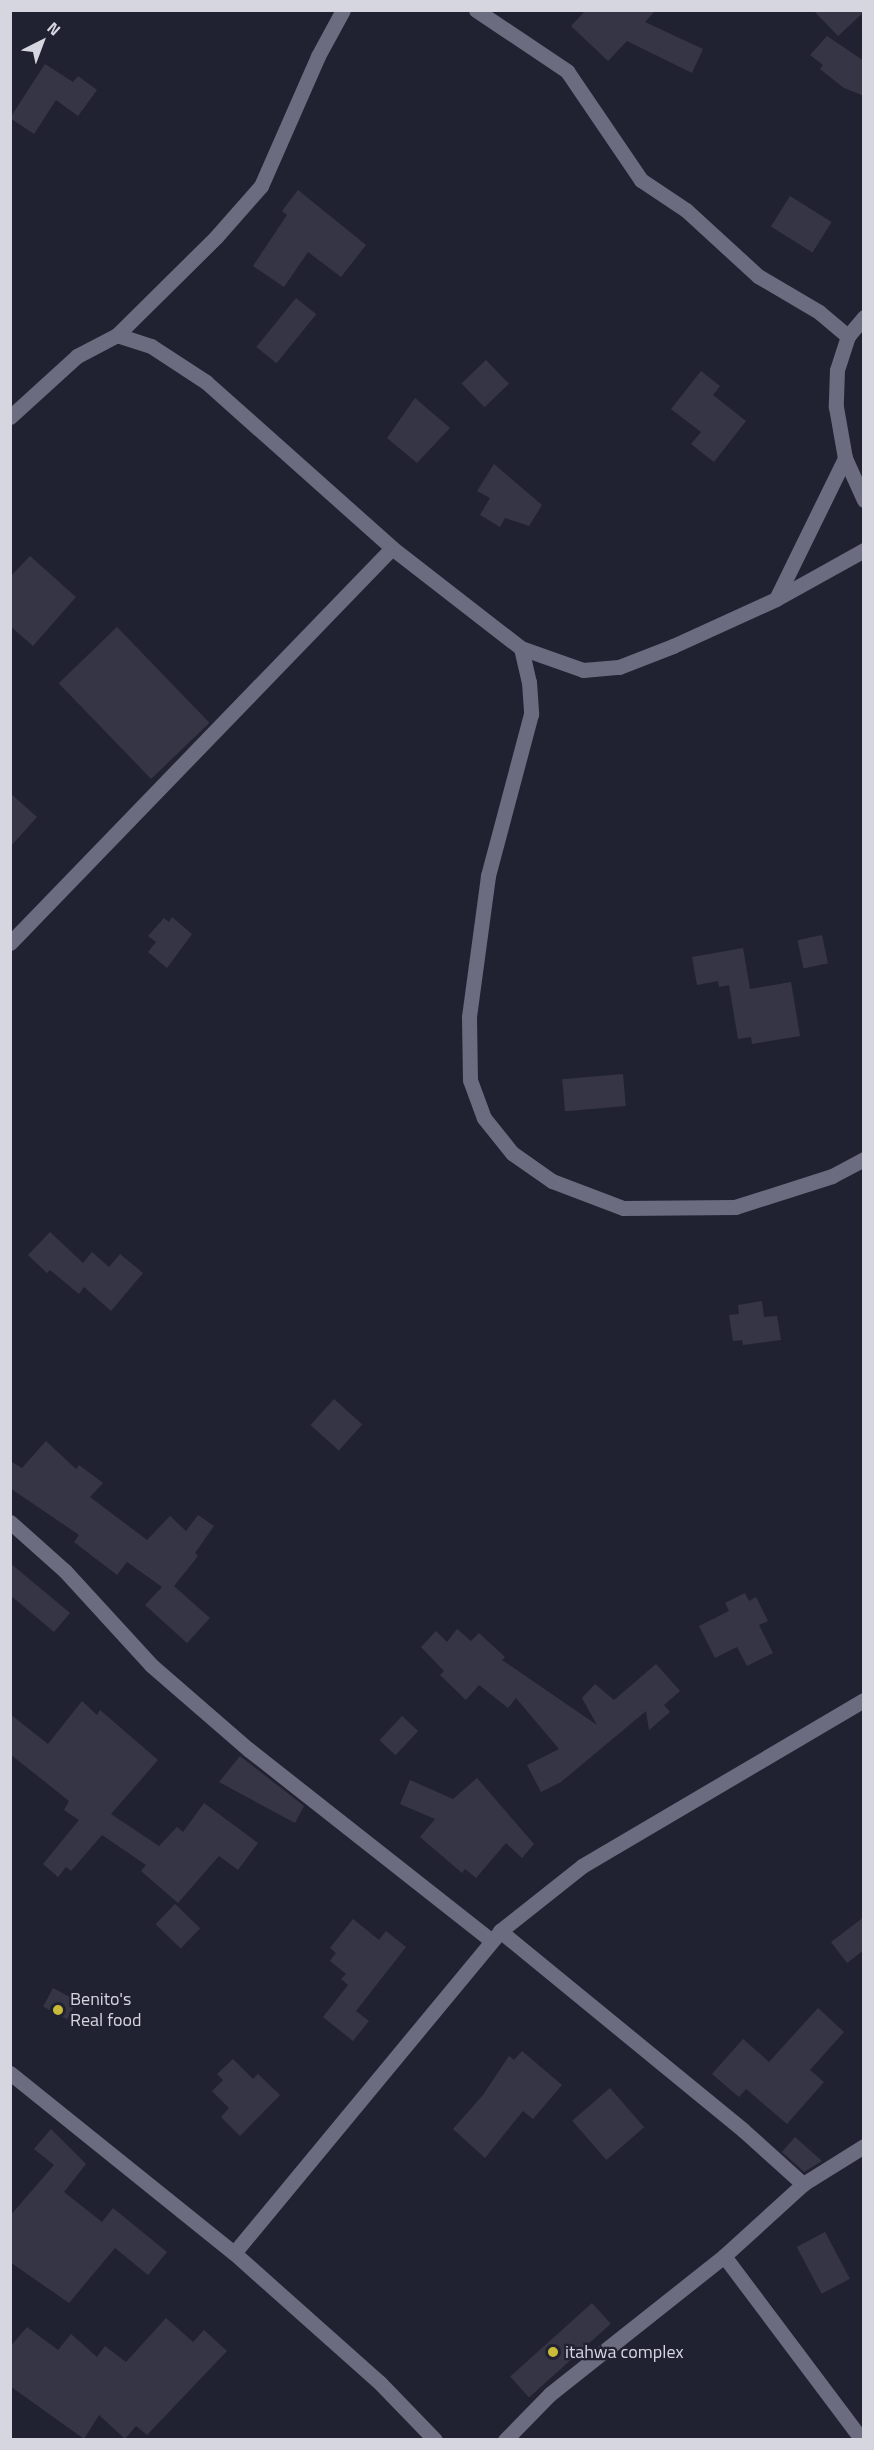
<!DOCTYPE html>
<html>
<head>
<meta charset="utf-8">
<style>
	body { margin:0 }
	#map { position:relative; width:874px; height:2450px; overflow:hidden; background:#212231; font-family:"Titillium Web",sans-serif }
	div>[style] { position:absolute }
	.building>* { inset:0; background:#353546; transform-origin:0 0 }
	.minor>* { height:15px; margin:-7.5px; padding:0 7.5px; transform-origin:7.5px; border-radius:7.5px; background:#6b6c7f }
	.dots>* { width:16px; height:16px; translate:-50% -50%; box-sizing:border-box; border:3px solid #212231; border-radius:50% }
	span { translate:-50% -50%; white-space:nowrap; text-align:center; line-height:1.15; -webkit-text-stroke:4.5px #212231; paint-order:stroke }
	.poi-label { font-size:18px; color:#d5d6e0 }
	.left { translate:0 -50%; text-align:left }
	.frame { position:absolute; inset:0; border:12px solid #d5d6e0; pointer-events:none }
	.north { position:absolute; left:12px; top:12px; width:60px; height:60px; -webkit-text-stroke:4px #212231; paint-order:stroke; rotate:42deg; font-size:16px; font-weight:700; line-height:24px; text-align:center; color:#d5d6e0 }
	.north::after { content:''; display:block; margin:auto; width:21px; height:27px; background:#d5d6e0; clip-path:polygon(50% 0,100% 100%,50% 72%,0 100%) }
</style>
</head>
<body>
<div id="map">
	<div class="building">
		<div style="clip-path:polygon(586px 10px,656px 10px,645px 22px,703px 49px,692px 73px,627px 41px,608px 61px,571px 26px)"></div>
		<div style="clip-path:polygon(813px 10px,864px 10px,864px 12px,838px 36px)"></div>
		<div style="clip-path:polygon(827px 36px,864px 61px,864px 96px,844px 88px,820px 69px,823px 65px,810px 55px)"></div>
		<div style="clip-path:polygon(45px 64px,73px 82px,78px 76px,97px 90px,78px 116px,56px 100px,34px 134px,10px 118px)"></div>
		<div style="clip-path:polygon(298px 190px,366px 245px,341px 277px,308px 252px,284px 287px,253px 266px,287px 215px,282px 211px)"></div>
		<div style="left:790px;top:196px;width:49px;height:36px;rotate:32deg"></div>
		<div style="left:296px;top:298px;width:26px;height:63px;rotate:39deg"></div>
		<div style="left:486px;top:360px;width:33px;height:34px;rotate:46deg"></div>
		<div style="clip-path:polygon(701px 371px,720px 386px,713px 395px,746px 421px,714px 462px,691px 444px,701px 432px,671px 409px)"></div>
		<div style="clip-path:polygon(415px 398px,450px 428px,417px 463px,387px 438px)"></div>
		<div style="clip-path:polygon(494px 464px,542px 505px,529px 526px,505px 518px,500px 527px,480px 515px,490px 498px,477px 491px)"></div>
		<div style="clip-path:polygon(30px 556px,76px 597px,33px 646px,10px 626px,10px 577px)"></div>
		<div style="left:117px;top:627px;width:133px;height:81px;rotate:46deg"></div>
		<div style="clip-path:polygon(10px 793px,37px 817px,10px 847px)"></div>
		<div style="clip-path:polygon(172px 917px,192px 934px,167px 968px,148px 952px,156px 942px,148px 936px,164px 918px,169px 922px)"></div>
		<div style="left:822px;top:935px;width:29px;height:25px;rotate:78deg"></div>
		<div style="clip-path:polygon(743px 948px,750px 989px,791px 982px,800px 1036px,752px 1044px,751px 1037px,738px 1039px,729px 985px,719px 987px,718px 981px,697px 985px,692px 957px)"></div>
		<div style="left:623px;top:1074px;width:32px;height:61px;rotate:85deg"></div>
		<div style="clip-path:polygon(50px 1232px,83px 1263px,92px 1252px,109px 1267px,120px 1254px,143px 1273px,111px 1311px,84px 1287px,79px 1294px,50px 1270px,47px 1273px,28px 1255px)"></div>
		<div style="clip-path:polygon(762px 1301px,764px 1317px,777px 1316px,781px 1340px,743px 1345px,742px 1340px,733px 1341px,729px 1315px,739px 1314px,738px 1305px)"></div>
		<div style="left:334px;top:1399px;width:38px;height:35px;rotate:42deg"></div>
		<div style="clip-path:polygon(46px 1441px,76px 1469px,79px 1465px,103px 1483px,90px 1497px,147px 1540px,170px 1516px,186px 1531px,198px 1515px,214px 1526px,195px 1553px,198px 1556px,174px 1586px,210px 1618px,187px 1643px,145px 1605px,162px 1587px,127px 1562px,117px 1575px,74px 1542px,79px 1535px,10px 1488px,10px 1461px,22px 1468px)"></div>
		<div style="clip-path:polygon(10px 1563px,70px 1613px,54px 1632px,10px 1595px)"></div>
		<div style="clip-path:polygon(745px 1593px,749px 1601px,756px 1597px,768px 1621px,759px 1625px,773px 1653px,747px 1666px,737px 1647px,715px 1658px,699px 1626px,729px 1611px,725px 1603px)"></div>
		<div style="clip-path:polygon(457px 1629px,471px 1641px,479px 1633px,505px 1657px,502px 1660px,597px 1725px,582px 1698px,595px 1684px,614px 1700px,656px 1664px,680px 1691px,664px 1705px,670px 1712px,649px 1730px,646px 1711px,561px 1782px,541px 1792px,527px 1765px,559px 1749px,516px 1698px,508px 1708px,479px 1685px,466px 1700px,440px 1675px,444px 1671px,421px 1647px,436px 1631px,447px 1642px)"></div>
		<div style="clip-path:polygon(82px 1701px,97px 1715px,100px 1710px,158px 1760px,111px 1814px,159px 1846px,177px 1827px,183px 1832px,204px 1803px,258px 1843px,238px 1870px,219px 1856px,178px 1903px,141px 1871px,146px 1865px,102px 1835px,71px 1871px,66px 1867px,58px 1877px,43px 1864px,79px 1820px,64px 1810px,69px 1801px,10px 1754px,10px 1714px,48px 1744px)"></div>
		<div style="left:402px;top:1716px;width:22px;height:33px;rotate:43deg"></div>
		<div style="clip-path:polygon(240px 1756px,304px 1806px,295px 1823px,219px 1782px)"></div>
		<div style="clip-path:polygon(477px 1778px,534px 1844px,522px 1858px,506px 1843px,476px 1878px,465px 1869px,462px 1873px,420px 1837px,435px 1819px,400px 1804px,410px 1780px,453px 1799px)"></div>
		<div style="left:175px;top:1904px;width:35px;height:28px;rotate:44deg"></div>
		<div style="clip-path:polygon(864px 1917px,864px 1950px,847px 1963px,831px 1942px)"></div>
		<div style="clip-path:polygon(353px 1919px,379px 1940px,386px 1931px,406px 1947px,356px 2011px,369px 2021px,353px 2041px,323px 2017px,348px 1985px,341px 1979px,346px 1974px,330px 1961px,336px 1953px,330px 1948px)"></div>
		<div style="left:53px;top:1988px;width:27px;height:21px;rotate:28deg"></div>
		<div style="clip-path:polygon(818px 2008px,844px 2032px,810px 2070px,824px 2082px,787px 2124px,746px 2089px,739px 2097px,712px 2074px,743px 2039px,769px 2062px)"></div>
		<div style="clip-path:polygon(522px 2051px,562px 2085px,533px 2119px,523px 2111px,485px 2158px,453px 2129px,483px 2095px,509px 2056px,514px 2060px)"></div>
		<div style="clip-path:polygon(233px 2059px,253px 2079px,258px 2074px,280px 2095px,240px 2136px,221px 2117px,229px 2108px,212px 2091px,223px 2080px,217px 2074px)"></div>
		<div style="left:610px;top:2088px;width:52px;height:50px;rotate:49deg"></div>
		<div style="clip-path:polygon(51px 2129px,86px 2164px,64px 2192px,102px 2222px,113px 2208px,167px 2252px,148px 2275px,115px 2248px,69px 2303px,10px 2262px,10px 2216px,54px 2165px,34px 2149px)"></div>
		<div style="clip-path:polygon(795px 2137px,822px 2161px,804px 2172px,782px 2152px)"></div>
		<div style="left:825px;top:2232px;width:53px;height:32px;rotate:62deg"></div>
		<div style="left:592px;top:2303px;width:28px;height:110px;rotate:48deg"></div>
		<div style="clip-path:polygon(166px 2318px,193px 2342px,204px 2330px,227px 2351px,147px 2435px,136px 2426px,125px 2439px,99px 2415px,84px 2439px,10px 2386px,10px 2347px,27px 2327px,58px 2350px,71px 2334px,97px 2357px,105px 2346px,126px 2362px)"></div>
	</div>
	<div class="minor">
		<div style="left:476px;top:10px;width:110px;rotate:33.8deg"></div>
		<div style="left:567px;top:71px;width:132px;rotate:55.8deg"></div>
		<div style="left:641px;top:180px;width:54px;rotate:33.7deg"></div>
		<div style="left:686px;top:210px;width:98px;rotate:42.5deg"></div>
		<div style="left:758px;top:276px;width:71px;rotate:30.5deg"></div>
		<div style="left:819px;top:312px;width:38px;rotate:40deg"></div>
		<div style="left:864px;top:317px;width:25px;rotate:130deg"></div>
		<div style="left:848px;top:336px;width:36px;rotate:108deg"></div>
		<div style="left:837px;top:370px;width:37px;rotate:92deg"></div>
		<div style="left:836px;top:407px;width:52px;rotate:80deg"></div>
		<div style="left:845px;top:458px;width:46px;rotate:65.7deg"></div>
		<div style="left:117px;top:335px;width:139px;rotate:-44.7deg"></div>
		<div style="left:216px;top:237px;width:68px;rotate:-48.6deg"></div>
		<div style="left:261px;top:186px;width:142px;rotate:-66.3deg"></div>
		<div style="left:318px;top:56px;width:52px;rotate:-61.5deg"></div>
		<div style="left:10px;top:417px;width:91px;rotate:-42.3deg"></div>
		<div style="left:77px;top:356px;width:45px;rotate:-27.7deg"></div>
		<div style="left:117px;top:335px;width:36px;rotate:18deg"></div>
		<div style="left:151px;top:346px;width:66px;rotate:33.2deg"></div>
		<div style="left:206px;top:382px;width:249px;rotate:41.7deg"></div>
		<div style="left:392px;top:548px;width:163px;rotate:37.8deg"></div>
		<div style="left:521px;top:648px;width:66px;rotate:19.5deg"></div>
		<div style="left:583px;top:670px;width:36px;rotate:-5deg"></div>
		<div style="left:619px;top:667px;width:58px;rotate:-21.3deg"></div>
		<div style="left:673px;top:646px;width:113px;rotate:-24.5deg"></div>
		<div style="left:776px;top:599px;width:101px;rotate:-29.1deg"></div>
		<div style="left:776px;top:599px;width:157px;rotate:-63.9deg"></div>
		<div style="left:521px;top:648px;width:35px;rotate:77deg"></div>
		<div style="left:529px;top:682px;width:32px;rotate:86deg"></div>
		<div style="left:531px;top:714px;width:168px;rotate:104.9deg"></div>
		<div style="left:488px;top:876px;width:142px;rotate:97.7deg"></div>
		<div style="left:469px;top:1017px;width:63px;rotate:89.1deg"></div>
		<div style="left:470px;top:1080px;width:40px;rotate:69.8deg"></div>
		<div style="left:484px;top:1118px;width:45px;rotate:51.3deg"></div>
		<div style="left:512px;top:1153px;width:49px;rotate:35deg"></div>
		<div style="left:552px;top:1181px;width:76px;rotate:20.8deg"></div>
		<div style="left:623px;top:1208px;width:112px;rotate:-0.5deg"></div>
		<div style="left:735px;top:1207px;width:102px;rotate:-17.7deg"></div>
		<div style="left:832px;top:1176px;width:36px;rotate:-28deg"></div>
		<div style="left:10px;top:943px;width:549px;rotate:-45.96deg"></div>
		<div style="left:10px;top:1522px;width:74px;rotate:41.7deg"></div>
		<div style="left:65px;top:1571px;width:127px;rotate:47.5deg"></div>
		<div style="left:151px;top:1665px;width:128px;rotate:40.9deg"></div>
		<div style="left:248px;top:1749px;width:309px;rotate:38.2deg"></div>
		<div style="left:500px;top:1931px;width:314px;rotate:39.3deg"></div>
		<div style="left:743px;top:2130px;width:81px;rotate:42deg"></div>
		<div style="left:10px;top:2073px;width:287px;rotate:38.8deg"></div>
		<div style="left:234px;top:2253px;width:195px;rotate:41.7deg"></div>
		<div style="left:380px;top:2383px;width:79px;rotate:46deg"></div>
		<div style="left:234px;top:2253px;width:418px;rotate:-50.4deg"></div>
		<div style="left:500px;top:1931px;width:105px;rotate:-38.4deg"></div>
		<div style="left:582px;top:1866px;width:327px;rotate:-30.5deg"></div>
		<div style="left:724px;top:2256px;width:230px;rotate:53.1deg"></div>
		<div style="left:505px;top:2440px;width:64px;rotate:-45.6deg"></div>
		<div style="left:550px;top:2394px;width:222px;rotate:-38.4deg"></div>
		<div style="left:724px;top:2256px;width:107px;rotate:-42.3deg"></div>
		<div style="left:803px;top:2184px;width:72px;rotate:-31.9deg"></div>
	</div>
	<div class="dots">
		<div style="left:58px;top:2010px;background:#c9ba3a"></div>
		<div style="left:553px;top:2352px;background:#c9ba3a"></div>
	</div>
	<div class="poi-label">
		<span class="left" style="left:70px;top:2010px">Benito's<br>Real food</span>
		<span class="left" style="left:565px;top:2352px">itahwa complex</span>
	</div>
	<div class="frame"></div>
	<div class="north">N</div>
</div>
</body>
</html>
